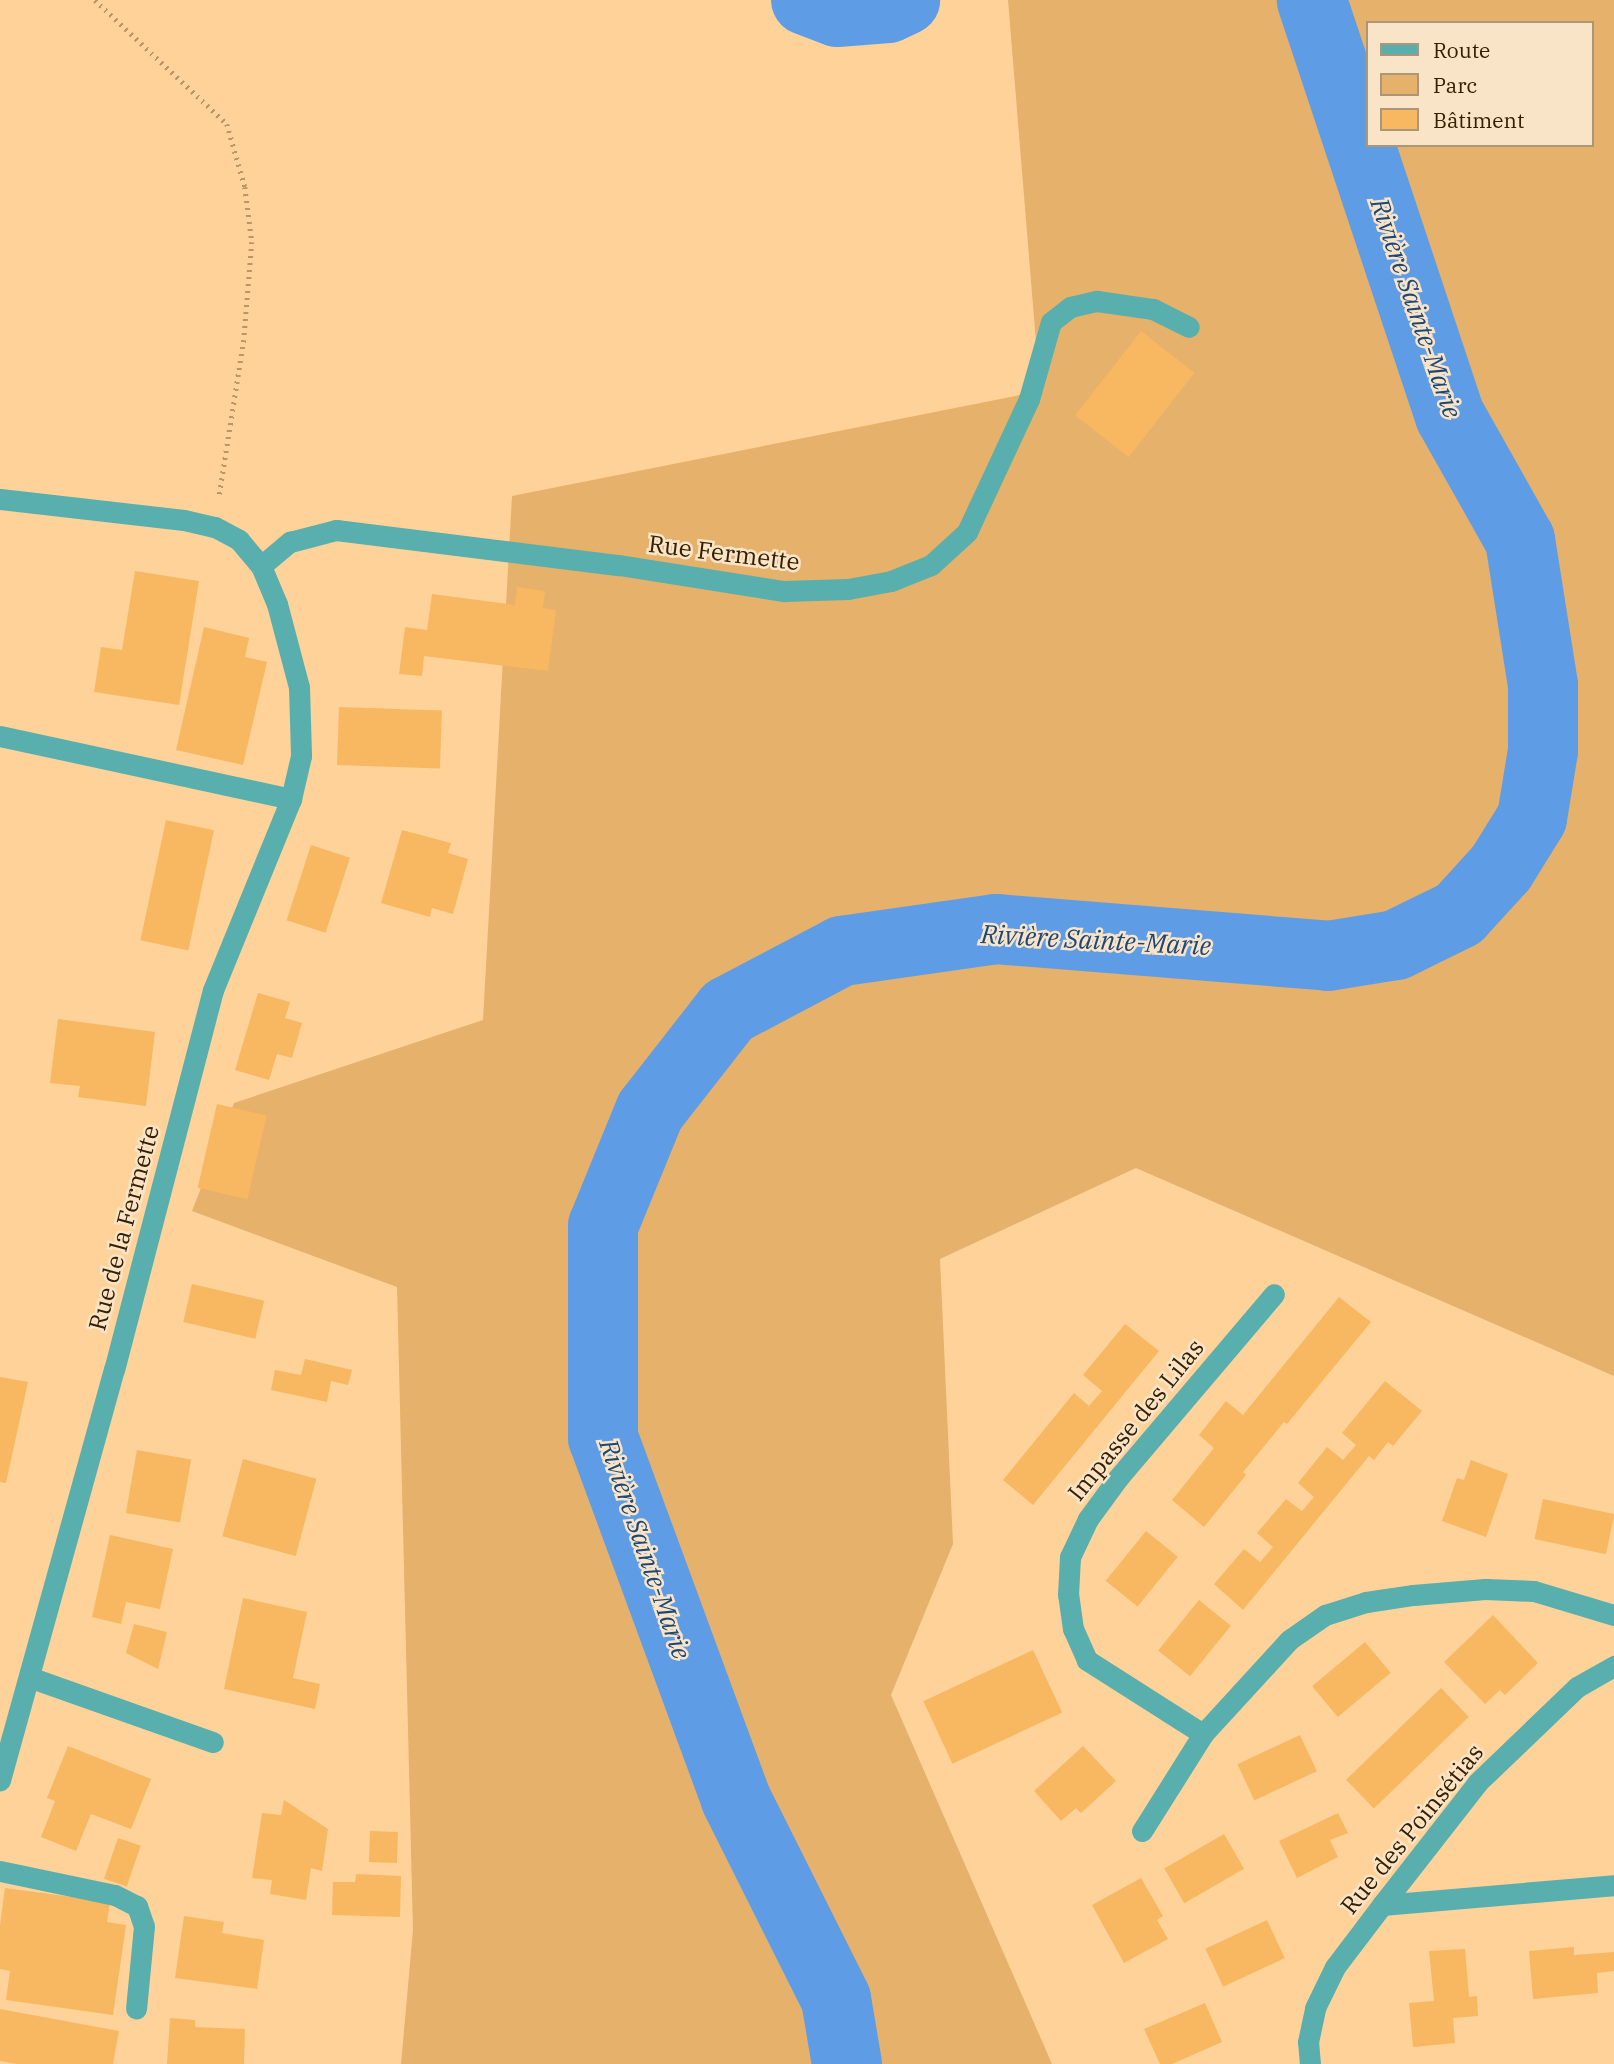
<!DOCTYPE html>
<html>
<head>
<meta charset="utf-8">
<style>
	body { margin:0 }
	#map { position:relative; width:1614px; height:2064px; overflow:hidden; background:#fed299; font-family:"IBM Plex Serif",serif }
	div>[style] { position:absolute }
	.green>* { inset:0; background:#e6b16a }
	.river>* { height:70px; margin:-35px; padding:0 35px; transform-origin:35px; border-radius:35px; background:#5e9de6 }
	.building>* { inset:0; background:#f7b861; transform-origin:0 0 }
	.path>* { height:4.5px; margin-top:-2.25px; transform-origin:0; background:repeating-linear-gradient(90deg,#ba9666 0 2px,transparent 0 7px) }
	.minor>* { height:21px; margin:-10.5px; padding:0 10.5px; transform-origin:10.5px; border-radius:10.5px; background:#58afad }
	span { translate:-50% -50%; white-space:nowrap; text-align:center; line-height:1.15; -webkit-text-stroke:5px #fae4c8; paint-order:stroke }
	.street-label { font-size:24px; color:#352001 }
	.water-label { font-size:26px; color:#1c4777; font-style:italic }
	.legend { position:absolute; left:1366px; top:21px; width:228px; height:126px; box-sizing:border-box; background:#fae4c8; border:2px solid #ab9678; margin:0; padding:9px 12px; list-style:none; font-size:21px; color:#352001 }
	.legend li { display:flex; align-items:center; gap:14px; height:35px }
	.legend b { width:35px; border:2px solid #ab9678 }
</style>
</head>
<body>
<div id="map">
	<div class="green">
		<div style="clip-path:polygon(evenodd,1008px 0,1614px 0,1614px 1376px,1136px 1168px,940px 1259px,953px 1544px,891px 1695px,1052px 2064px,401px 2064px,413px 1930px,397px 1287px,192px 1211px,234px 1103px,483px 1020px,512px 496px,1040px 391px,1008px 0,1367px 23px,1591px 23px,1591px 145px,1367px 145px,1367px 23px)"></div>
	</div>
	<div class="river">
		<div style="left:806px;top:0;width:33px;rotate:21deg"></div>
		<div style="left:837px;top:12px;width:51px;rotate:-4.5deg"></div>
		<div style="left:888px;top:8px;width:19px;rotate:-25deg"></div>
		<div style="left:847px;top:2064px;width:66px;rotate:-99.6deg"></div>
		<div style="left:836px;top:1999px;width:224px;rotate:-116.6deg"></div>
		<div style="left:736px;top:1799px;width:385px;rotate:-110.2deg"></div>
		<div style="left:603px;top:1438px;width:212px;rotate:-90deg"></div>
		<div style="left:603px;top:1226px;width:124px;rotate:-67.8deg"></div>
		<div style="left:650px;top:1111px;width:127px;rotate:-52deg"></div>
		<div style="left:728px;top:1011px;width:129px;rotate:-27.8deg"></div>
		<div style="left:842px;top:951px;width:156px;rotate:-8.1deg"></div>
		<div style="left:996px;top:929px;width:333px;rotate:4.6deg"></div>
		<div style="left:1328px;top:956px;width:69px;rotate:-9.2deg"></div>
		<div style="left:1396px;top:945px;width:70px;rotate:-26.2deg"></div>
		<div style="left:1459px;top:914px;width:62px;rotate:-47.6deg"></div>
		<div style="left:1501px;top:868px;width:59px;rotate:-58.2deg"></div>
		<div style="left:1532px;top:818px;width:68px;rotate:-80.7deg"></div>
		<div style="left:1543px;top:751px;width:66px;rotate:-90deg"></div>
		<div style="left:1543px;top:685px;width:147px;rotate:-99deg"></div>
		<div style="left:1520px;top:540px;width:142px;rotate:-119.4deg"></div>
		<div style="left:1450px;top:416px;width:438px;rotate:-108.4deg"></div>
	</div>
	<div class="building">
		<div style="left:1141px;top:331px;width:68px;height:107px;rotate:38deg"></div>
		<div style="clip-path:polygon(135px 571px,199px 581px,179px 705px,94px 692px,101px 647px,122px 650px)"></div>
		<div style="clip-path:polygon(517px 587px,545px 591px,543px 608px,556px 610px,548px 671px,424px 656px,422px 676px,399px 674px,405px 627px,427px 630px,432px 594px,515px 605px)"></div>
		<div style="clip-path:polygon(204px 627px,249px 638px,245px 657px,267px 662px,243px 765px,176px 750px)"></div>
		<div style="left:339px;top:707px;width:103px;height:58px;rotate:2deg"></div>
		<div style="left:166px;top:820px;width:49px;height:123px;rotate:12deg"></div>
		<div style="clip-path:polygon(402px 830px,451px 843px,448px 853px,468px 859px,453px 914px,432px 908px,430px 917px,381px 903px)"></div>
		<div style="left:311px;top:845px;width:41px;height:79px;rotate:18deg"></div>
		<div style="clip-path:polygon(258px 993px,290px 1002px,285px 1018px,302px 1023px,292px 1058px,277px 1054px,269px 1080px,235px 1070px)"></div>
		<div style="clip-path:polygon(58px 1019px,155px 1032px,146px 1106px,78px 1097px,80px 1086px,50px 1083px)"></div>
		<div style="left:217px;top:1104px;width:51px;height:86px;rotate:13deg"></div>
		<div style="left:192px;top:1284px;width:74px;height:39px;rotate:13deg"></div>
		<div style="clip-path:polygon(1339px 1297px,1371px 1322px,1287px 1424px,1284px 1422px,1243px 1472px,1246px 1475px,1204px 1527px,1172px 1500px,1214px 1448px,1199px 1435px,1226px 1401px,1243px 1415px)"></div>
		<div style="clip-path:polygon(1125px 1324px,1159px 1351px,1033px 1505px,1003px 1480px,1074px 1393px,1089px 1406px,1102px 1391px,1083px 1375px)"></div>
		<div style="clip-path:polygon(305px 1359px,352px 1370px,348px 1385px,331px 1381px,327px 1402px,271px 1390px,275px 1370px,301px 1375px)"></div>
		<div style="clip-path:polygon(0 1377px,28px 1382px,6px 1483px,0 1482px)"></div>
		<div style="clip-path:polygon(1385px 1381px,1422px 1411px,1393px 1446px,1388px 1442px,1374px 1460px,1369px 1456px,1243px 1610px,1214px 1584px,1244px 1549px,1260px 1562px,1273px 1547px,1257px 1533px,1286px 1499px,1302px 1511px,1314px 1497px,1298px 1483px,1327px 1447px,1343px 1460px,1356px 1445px,1342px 1433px)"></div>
		<div style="left:137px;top:1450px;width:55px;height:64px;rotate:10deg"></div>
		<div style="left:243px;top:1459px;width:76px;height:80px;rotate:15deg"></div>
		<div style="clip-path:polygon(1471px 1460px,1508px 1474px,1486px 1537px,1442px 1521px,1457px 1478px,1464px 1480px)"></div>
		<div style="left:1543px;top:1499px;width:73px;height:41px;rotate:12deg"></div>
		<div style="left:1146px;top:1531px;width:41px;height:64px;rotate:39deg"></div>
		<div style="clip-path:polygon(110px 1535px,173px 1549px,160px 1609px,126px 1602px,121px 1624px,92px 1617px)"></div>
		<div style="clip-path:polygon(243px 1598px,307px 1612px,293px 1678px,320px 1684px,315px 1709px,224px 1689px)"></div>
		<div style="left:1199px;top:1600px;width:41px;height:65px;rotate:39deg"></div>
		<div style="clip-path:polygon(1493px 1615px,1538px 1663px,1505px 1695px,1500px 1690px,1485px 1704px,1444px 1662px)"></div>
		<div style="clip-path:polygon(134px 1624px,167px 1632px,158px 1669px,126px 1653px)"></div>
		<div style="left:1365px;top:1642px;width:40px;height:69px;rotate:50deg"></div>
		<div style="left:1033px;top:1650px;width:69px;height:121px;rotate:65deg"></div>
		<div style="left:1441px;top:1688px;width:40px;height:132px;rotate:46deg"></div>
		<div style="left:1300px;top:1735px;width:40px;height:69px;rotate:65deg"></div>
		<div style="clip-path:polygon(68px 1746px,151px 1779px,131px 1829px,91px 1814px,76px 1851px,41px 1837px,55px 1801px,47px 1798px)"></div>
		<div style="clip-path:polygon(1083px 1746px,1116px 1781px,1081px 1813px,1076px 1808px,1061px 1821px,1034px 1791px)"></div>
		<div style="clip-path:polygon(284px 1800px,328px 1829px,322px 1871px,311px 1868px,306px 1900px,270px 1894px,272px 1880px,252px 1878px,262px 1813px,281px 1815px)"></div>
		<div style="clip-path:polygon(1338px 1813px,1348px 1833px,1330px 1840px,1338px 1857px,1297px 1878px,1279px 1841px)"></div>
		<div style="left:370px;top:1831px;width:28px;height:31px;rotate:2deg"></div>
		<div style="left:1224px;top:1834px;width:40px;height:69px;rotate:60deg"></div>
		<div style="left:118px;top:1838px;width:24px;height:43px;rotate:19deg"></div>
		<div style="clip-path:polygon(356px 1874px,401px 1876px,400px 1917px,332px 1915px,333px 1882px,355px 1882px)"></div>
		<div style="clip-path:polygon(1141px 1878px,1163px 1916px,1157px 1920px,1168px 1939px,1124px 1963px,1092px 1905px)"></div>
		<div style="clip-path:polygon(5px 1888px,110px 1902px,107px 1922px,126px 1925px,113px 2015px,6px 2000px,10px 1971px,0 1969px,0 1925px)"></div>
		<div style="clip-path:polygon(184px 1916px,224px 1922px,222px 1933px,264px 1940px,257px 1989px,175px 1978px)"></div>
		<div style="left:1267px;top:1920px;width:42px;height:68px;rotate:65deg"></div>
		<div style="clip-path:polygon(1574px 1947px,1574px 1955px,1614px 1952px,1614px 1971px,1597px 1973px,1598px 1993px,1533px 1999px,1529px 1951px)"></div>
		<div style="clip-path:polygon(1465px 1949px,1469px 1997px,1477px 1996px,1478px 2016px,1453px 2018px,1455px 2043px,1413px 2047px,1409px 2003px,1434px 2001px,1429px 1951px)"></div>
		<div style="clip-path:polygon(1205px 2003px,1222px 2042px,1172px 2064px,1160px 2064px,1144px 2029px)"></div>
		<div style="clip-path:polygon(0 2009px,119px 2031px,113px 2064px,17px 2064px,0 2061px)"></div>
		<div style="clip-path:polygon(170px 2018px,195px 2020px,195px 2027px,245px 2029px,244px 2064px,167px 2064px)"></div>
	</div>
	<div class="path">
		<div style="left:95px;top:0;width:181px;rotate:43.2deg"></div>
		<div style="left:227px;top:124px;width:66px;rotate:74.1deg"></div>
		<div style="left:245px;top:187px;width:55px;rotate:82.7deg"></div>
		<div style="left:252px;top:242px;width:98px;rotate:94.7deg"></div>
		<div style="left:244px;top:340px;width:159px;rotate:99deg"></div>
	</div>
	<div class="minor">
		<div style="left:0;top:499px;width:185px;rotate:6.5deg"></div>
		<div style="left:184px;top:520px;width:32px;rotate:13deg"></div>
		<div style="left:215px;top:527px;width:27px;rotate:28deg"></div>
		<div style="left:239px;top:540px;width:34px;rotate:50deg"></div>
		<div style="left:261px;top:566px;width:41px;rotate:67.2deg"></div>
		<div style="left:277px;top:604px;width:86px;rotate:75.2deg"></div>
		<div style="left:299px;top:687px;width:69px;rotate:88.3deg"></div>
		<div style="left:301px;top:756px;width:44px;rotate:103.1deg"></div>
		<div style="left:291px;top:799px;width:206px;rotate:112.2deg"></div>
		<div style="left:213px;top:990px;width:392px;rotate:104.6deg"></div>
		<div style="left:114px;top:1369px;width:427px;rotate:105.5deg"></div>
		<div style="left:261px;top:566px;width:38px;rotate:-40deg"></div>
		<div style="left:290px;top:542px;width:48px;rotate:-14.6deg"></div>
		<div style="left:336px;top:530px;width:285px;rotate:7.1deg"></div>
		<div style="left:619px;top:565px;width:167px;rotate:9deg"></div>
		<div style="left:784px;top:591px;width:64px;rotate:-1.8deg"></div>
		<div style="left:848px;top:589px;width:44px;rotate:-10.5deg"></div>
		<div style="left:891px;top:581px;width:43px;rotate:-21.8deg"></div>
		<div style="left:931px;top:565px;width:49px;rotate:-42.5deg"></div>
		<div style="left:967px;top:532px;width:147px;rotate:-65deg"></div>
		<div style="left:1029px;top:399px;width:80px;rotate:-74.1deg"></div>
		<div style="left:1051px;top:322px;width:24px;rotate:-38deg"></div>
		<div style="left:1070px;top:307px;width:28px;rotate:-13deg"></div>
		<div style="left:1097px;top:301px;width:57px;rotate:8.1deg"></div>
		<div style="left:1153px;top:309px;width:40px;rotate:26.6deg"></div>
		<div style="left:0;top:736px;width:298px;rotate:12.2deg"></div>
		<div style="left:29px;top:1677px;width:195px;rotate:19.5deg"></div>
		<div style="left:1203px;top:1734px;width:138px;rotate:-147.5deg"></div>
		<div style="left:1087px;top:1660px;width:34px;rotate:-114deg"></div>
		<div style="left:1073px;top:1629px;width:34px;rotate:-98deg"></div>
		<div style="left:1068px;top:1595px;width:38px;rotate:-87deg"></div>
		<div style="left:1070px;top:1557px;width:42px;rotate:-64.7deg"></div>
		<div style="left:1088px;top:1519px;width:51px;rotate:-53.8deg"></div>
		<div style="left:1118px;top:1478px;width:241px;rotate:-49.7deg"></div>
		<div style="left:1142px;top:1831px;width:115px;rotate:-57.8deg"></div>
		<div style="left:1203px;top:1734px;width:127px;rotate:-47.5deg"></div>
		<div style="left:1289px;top:1640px;width:44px;rotate:-34.8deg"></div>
		<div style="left:1325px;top:1615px;width:43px;rotate:-17.6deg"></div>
		<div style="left:1366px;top:1602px;width:48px;rotate:-8.5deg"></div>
		<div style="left:1413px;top:1595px;width:72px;rotate:-4.8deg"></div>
		<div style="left:1485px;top:1589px;width:49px;rotate:2.3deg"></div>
		<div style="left:1534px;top:1591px;width:84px;rotate:16.7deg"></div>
		<div style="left:0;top:1871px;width:117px;rotate:11.8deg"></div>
		<div style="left:115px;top:1895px;width:25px;rotate:27deg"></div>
		<div style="left:137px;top:1906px;width:21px;rotate:71deg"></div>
		<div style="left:144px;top:1926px;width:83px;rotate:95.5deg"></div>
		<div style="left:1382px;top:1905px;width:233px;rotate:-4.9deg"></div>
		<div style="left:1310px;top:2064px;width:22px;rotate:-95deg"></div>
		<div style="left:1308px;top:2042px;width:35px;rotate:-78deg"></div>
		<div style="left:1315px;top:2008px;width:46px;rotate:-64deg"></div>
		<div style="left:1335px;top:1967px;width:78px;rotate:-52.8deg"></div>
		<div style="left:1382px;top:1905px;width:156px;rotate:-52deg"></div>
		<div style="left:1478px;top:1782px;width:137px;rotate:-43.8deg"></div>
		<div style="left:1577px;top:1687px;width:43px;rotate:-29.6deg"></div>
	</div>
	<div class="street-label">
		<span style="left:724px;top:553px;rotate:7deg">Rue Fermette</span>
		<span style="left:124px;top:1228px;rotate:-75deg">Rue de la Fermette</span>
		<span style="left:1136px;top:1420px;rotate:-51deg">Impasse des Lilas</span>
		<span style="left:1412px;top:1829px;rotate:-51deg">Rue des Poinsétias</span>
	</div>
	<div class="water-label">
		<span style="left:1416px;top:308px;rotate:71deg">Rivière Sainte-Marie</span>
		<span style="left:1096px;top:940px;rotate:3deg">Rivière Sainte-Marie</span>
		<span style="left:645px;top:1549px;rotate:71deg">Rivière Sainte-Marie</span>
	</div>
	<ul class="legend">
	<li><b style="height:9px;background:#58afad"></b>Route</li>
	<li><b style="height:19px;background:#e6b16a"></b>Parc</li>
	<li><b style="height:19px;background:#f7b861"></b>Bâtiment</li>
	</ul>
</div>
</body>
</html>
